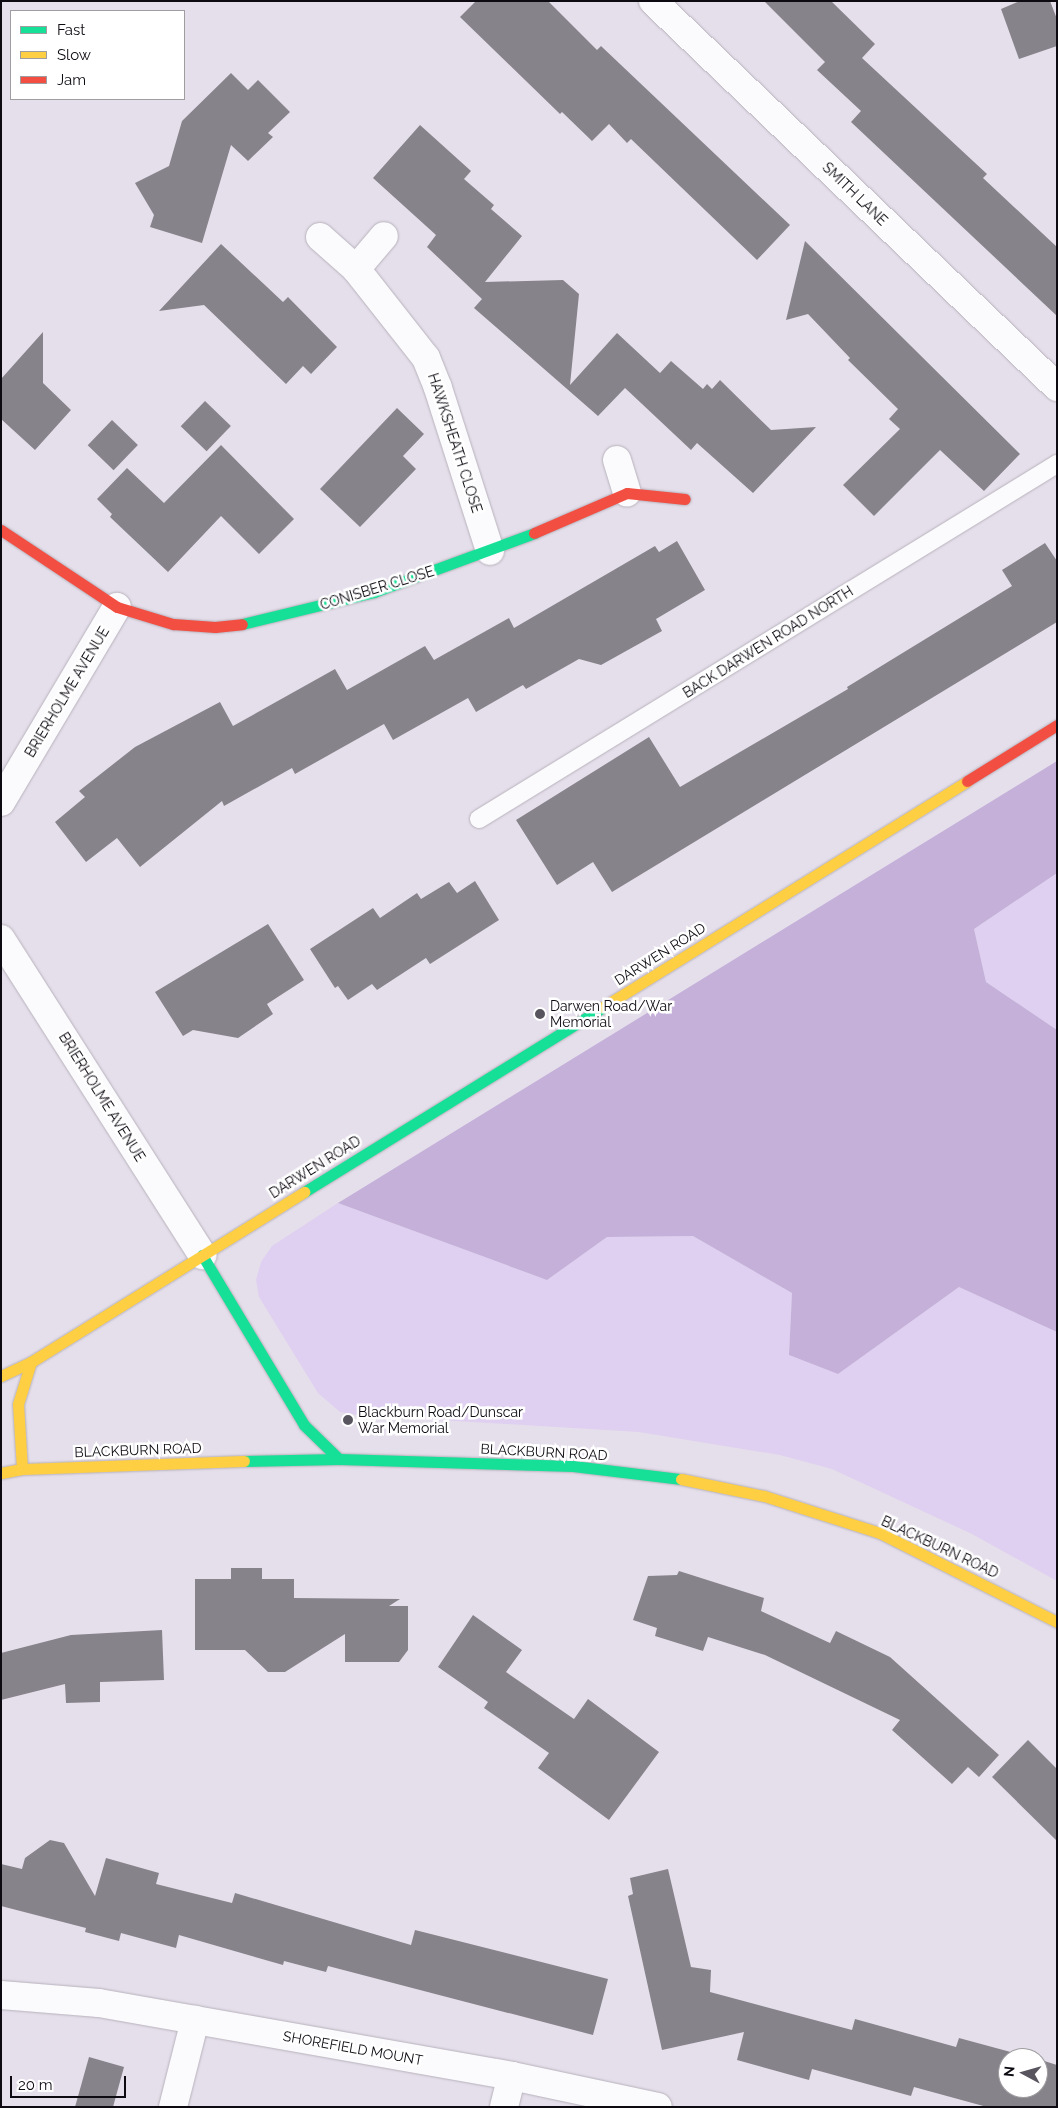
<!DOCTYPE html>
<html>
<head>
<meta charset="utf-8">
<style>
	body { margin:0 }
	#map { position:relative; width:1058px; height:2108px; overflow:hidden; background:#e5dfeb; font-family:Raleway,sans-serif }
	div>[style] { position:absolute }
	.green>* { inset:0; background:#dfcff0 }
	.forest>* { inset:0; background:#c4b0d9 }
	.building>* { inset:0; background:#87838b; transform-origin:0 0 }
	.roads { filter:drop-shadow(0 0 1px #b7b2bc) drop-shadow(0 0 1px #b7b2bc) }
	.lane>* { height:18px; margin:-9px; padding:0 9px; transform-origin:9px; border-radius:9px; background:#fbfafc }
	.street>* { height:28px; margin:-14px; padding:0 14px; transform-origin:14px; border-radius:14px; background:#fbfafc }
	.fast>* { height:11px; margin:-5.5px; padding:0 5.5px; transform-origin:5.5px; border-radius:5.5px; background:#16e098 }
	.slow>* { height:11px; margin:-5.5px; padding:0 5.5px; transform-origin:5.5px; border-radius:5.5px; background:#ffcf43 }
	.jam>* { height:11px; margin:-5.5px; padding:0 5.5px; transform-origin:5.5px; border-radius:5.5px; background:#f24e42 }
	.dots>* { width:14px; height:14px; translate:-50% -50%; box-sizing:border-box; border:2px solid #fff; border-radius:50% }
	span { translate:-50% -50%; white-space:nowrap; text-align:center; line-height:1.15; -webkit-text-stroke:5px #fff; paint-order:stroke }
	.street-label { font-size:14px; color:#0e0a12 }
	.poi-label { font-size:14px; color:#0e0a12 }
	.left { translate:0 -50%; text-align:left }
	.frame { position:absolute; inset:0; border:2px solid #0e0a12; pointer-events:none }
	.legend { position:absolute; left:10px; top:10px; width:175px; height:90px; box-sizing:border-box; background:#fff; border:1px solid #9f9da0; margin:0; padding:6px 9px; list-style:none; font-size:15px; color:#0e0a12 }
	.legend li { display:flex; align-items:center; gap:10px; height:25px }
	.legend b { width:25px; border:1px solid #9f9da0 }
	.north { position:absolute; left:998px; top:2048px; width:50px; height:50px; box-sizing:border-box; background:#fff; border:1px solid #9f9da0; border-radius:50%; rotate:276deg; font-size:14px; font-weight:700; line-height:20px; text-align:center; color:#0e0a12 }
	.north::after { content:''; display:block; margin:auto; width:18px; height:22px; background:#59555e; clip-path:polygon(50% 0,100% 100%,50% 72%,0 100%) }
	.scale { position:absolute; left:10px; top:2076px; width:116px; height:22px; box-sizing:border-box; border:2px solid #0e0a12; border-top:0; padding-left:6px; font-size:15px; line-height:18px; white-space:nowrap; color:#0e0a12; -webkit-text-stroke:4px #fff; paint-order:stroke }
</style>
</head>
<body>
<div id="map">
	<div class="green">
		<div style="clip-path:polygon(1057px 873px,1057px 1030px,986px 982px,974px 929px)"></div>
		<div style="clip-path:polygon(338px 1203px,547px 1280px,607px 1237px,693px 1236px,792px 1293px,789px 1355px,838px 1374px,959px 1287px,1057px 1332px,1057px 1581px,972px 1534px,832px 1469px,780px 1455px,639px 1432px,358px 1415px,340px 1412px,318px 1393px,259px 1297px,256px 1280px,261px 1262px,272px 1246px)"></div>
	</div>
	<div class="forest">
		<div style="clip-path:polygon(1057px 761px,1057px 873px,974px 929px,986px 982px,1057px 1030px,1057px 1332px,959px 1287px,838px 1374px,789px 1355px,792px 1293px,693px 1236px,607px 1237px,547px 1280px,338px 1203px)"></div>
	</div>
	<div class="building">
		<div style="clip-path:polygon(476px 1px,548px 1px,597px 50px,601px 46px,790px 225px,757px 260px,631px 139px,627px 143px,609px 124px,592px 141px,562px 112px,560px 114px,460px 17px)"></div>
		<div style="clip-path:polygon(764px 1px,831px 1px,875px 44px,862px 58px,987px 174px,983px 178px,1057px 247px,1057px 316px,851px 122px,861px 111px,817px 70px,825px 62px)"></div>
		<div style="clip-path:polygon(1020px 1px,1050px 1px,1057px 19px,1057px 46px,1019px 59px,1001px 9px)"></div>
		<div style="clip-path:polygon(231px 73px,248px 90px,258px 80px,290px 112px,268px 133px,273px 137px,248px 161px,231px 145px,202px 243px,150px 227px,154px 215px,135px 183px,169px 166px,182px 121px)"></div>
		<div style="clip-path:polygon(420px 125px,471px 171px,464px 179px,494px 205px,491px 209px,522px 236px,485px 282px,563px 280px,579px 294px,570px 385px,617px 333px,660px 373px,671px 361px,703px 389px,707px 384px,712px 389px,720px 380px,771px 430px,816px 427px,753px 493px,697px 443px,691px 450px,625px 388px,598px 416px,474px 308px,482px 299px,427px 247px,436px 235px,373px 178px)"></div>
		<div style="clip-path:polygon(805px 241px,1020px 454px,984px 491px,940px 450px,874px 516px,843px 485px,900px 429px,889px 419px,898px 409px,848px 360px,850px 358px,808px 314px,786px 320px)"></div>
		<div style="clip-path:polygon(221px 244px,283px 302px,288px 297px,337px 347px,311px 374px,303px 366px,286px 384px,204px 305px,159px 311px)"></div>
		<div style="clip-path:polygon(43px 332px,43px 383px,71px 410px,35px 450px,1px 419px,1px 379px)"></div>
		<div style="left:205px;top:401px;width:36px;height:35px;rotate:44deg"></div>
		<div style="clip-path:polygon(397px 408px,424px 434px,403px 456px,416px 469px,360px 527px,320px 489px)"></div>
		<div style="left:112px;top:420px;width:36px;height:35px;rotate:44deg"></div>
		<div style="clip-path:polygon(221px 445px,294px 519px,259px 554px,221px 516px,168px 572px,110px 517px,112px 514px,97px 499px,127px 468px,164px 503px)"></div>
		<div style="clip-path:polygon(677px 541px,705px 590px,656px 619px,662px 631px,601px 665px,579px 659px,526px 689px,523px 685px,476px 712px,468px 698px,393px 740px,384px 724px,295px 774px,292px 768px,224px 806px,222px 801px,140px 867px,117px 838px,86px 862px,55px 822px,85px 797px,79px 791px,135px 747px,220px 702px,233px 726px,335px 669px,347px 690px,425px 646px,434px 660px,509px 618px,514px 628px,655px 546px,659px 552px)"></div>
		<div style="clip-path:polygon(1045px 543px,1057px 561px,1057px 622px,612px 892px,593px 862px,557px 885px,516px 820px,649px 737px,680px 787px,848px 689px,847px 687px,1012px 586px,1002px 570px)"></div>
		<div style="clip-path:polygon(475px 881px,499px 920px,430px 964px,426px 958px,377px 990px,372px 984px,348px 1000px,338px 986px,335px 988px,310px 949px,373px 908px,380px 918px,417px 893px,421px 899px,449px 882px,457px 893px)"></div>
		<div style="clip-path:polygon(268px 924px,304px 980px,267px 1004px,273px 1014px,238px 1038px,193px 1030px,183px 1036px,155px 992px)"></div>
		<div style="clip-path:polygon(231px 1568px,262px 1568px,262px 1579px,294px 1579px,294px 1598px,400px 1599px,389px 1606px,408px 1606px,408px 1650px,399px 1662px,345px 1662px,345px 1634px,285px 1672px,268px 1672px,245px 1650px,195px 1650px,195px 1579px,231px 1579px)"></div>
		<div style="clip-path:polygon(679px 1571px,764px 1598px,761px 1611px,830px 1643px,836px 1631px,890px 1657px,999px 1755px,979px 1777px,968px 1767px,952px 1784px,892px 1730px,900px 1720px,765px 1655px,708px 1637px,703px 1651px,655px 1636px,657px 1628px,633px 1620px,648px 1576px,677px 1575px)"></div>
		<div style="clip-path:polygon(473px 1615px,522px 1650px,506px 1672px,574px 1719px,588px 1699px,659px 1752px,609px 1820px,538px 1768px,549px 1753px,484px 1708px,488px 1702px,438px 1667px)"></div>
		<div style="clip-path:polygon(162px 1630px,164px 1680px,100px 1682px,100px 1702px,66px 1703px,65px 1684px,1px 1700px,1px 1653px,71px 1635px)"></div>
		<div style="clip-path:polygon(1028px 1740px,1057px 1769px,1057px 1841px,992px 1777px)"></div>
		<div style="clip-path:polygon(50px 1840px,64px 1843px,95px 1896px,106px 1858px,159px 1873px,156px 1884px,232px 1903px,235px 1893px,411px 1945px,415px 1930px,608px 1979px,593px 2035px,328px 1966px,326px 1972px,284px 1961px,283px 1965px,179px 1935px,176px 1948px,121px 1933px,119px 1941px,85px 1932px,86px 1928px,1px 1906px,1px 1864px,22px 1869px,25px 1858px)"></div>
		<div style="clip-path:polygon(668px 1869px,691px 1967px,711px 1970px,710px 1992px,852px 2030px,855px 2019px,956px 2047px,959px 2038px,1033px 2058px,1008px 2058px,1008px 2088px,1038px 2088px,1038px 2059px,1057px 2065px,1057px 2107px,987px 2107px,914px 2087px,911px 2096px,812px 2069px,809px 2080px,737px 2060px,744px 2032px,662px 2050px,628px 1896px,633px 1894px,630px 1878px)"></div>
		<div style="clip-path:polygon(89px 2057px,124px 2067px,113px 2107px,75px 2107px)"></div>
	</div>
	<div class="roads">
		<div class="lane">
			<div style="left:479px;top:819px;width:678px;rotate:-31.56deg"></div>
		</div>
		<div class="street">
			<div style="left:653px;top:1px;width:559px;rotate:43.69deg"></div>
			<div style="left:320px;top:237px;width:48px;rotate:41.6deg"></div>
			<div style="left:356px;top:269px;width:113px;rotate:51.8deg"></div>
			<div style="left:426px;top:358px;width:32px;rotate:68deg"></div>
			<div style="left:438px;top:388px;width:171px;rotate:72.3deg"></div>
			<div style="left:356px;top:269px;width:43px;rotate:-49.7deg"></div>
			<div style="left:617px;top:460px;width:34px;rotate:73deg"></div>
			<div style="left:1px;top:802px;width:227px;rotate:-59.3deg"></div>
			<div style="left:1px;top:939px;width:375px;rotate:57.5deg"></div>
			<div style="left:1px;top:1995px;width:98px;rotate:4.7deg"></div>
			<div style="left:99px;top:2003px;width:419px;rotate:10deg"></div>
			<div style="left:512px;top:2076px;width:149px;rotate:12deg"></div>
			<div style="left:173px;top:2107px;width:90px;rotate:-75.8deg"></div>
			<div style="left:504px;top:2107px;width:32px;rotate:-76deg"></div>
		</div>
		<div class="fast">
			<div style="left:242px;top:624px;width:136px;rotate:-13.6deg"></div>
			<div style="left:374px;top:592px;width:171px;rotate:-20.2deg"></div>
			<div style="left:304px;top:1192px;width:352px;rotate:-31.7deg"></div>
			<div style="left:202px;top:1255px;width:198px;rotate:59deg"></div>
			<div style="left:304px;top:1425px;width:49px;rotate:44.2deg"></div>
			<div style="left:244px;top:1461px;width:95px;rotate:-1.2deg"></div>
			<div style="left:339px;top:1459px;width:234px;rotate:1.7deg"></div>
			<div style="left:573px;top:1466px;width:109px;rotate:6.9deg"></div>
		</div>
		<div class="slow">
			<div style="left:603px;top:1007px;width:428px;rotate:-31.8deg"></div>
			<div style="left:1px;top:1376px;width:33px;rotate:-25deg"></div>
			<div style="left:31px;top:1362px;width:322px;rotate:-31.9deg"></div>
			<div style="left:22px;top:1469px;width:65px;rotate:-93.5deg"></div>
			<div style="left:18px;top:1404px;width:44px;rotate:-72.8deg"></div>
			<div style="left:1px;top:1473px;width:21px;rotate:-11deg"></div>
			<div style="left:22px;top:1469px;width:222px;rotate:-2.1deg"></div>
			<div style="left:681px;top:1479px;width:85px;rotate:11.6deg"></div>
			<div style="left:764px;top:1496px;width:122px;rotate:17.7deg"></div>
			<div style="left:880px;top:1533px;width:198px;rotate:26.7deg"></div>
		</div>
		<div class="jam">
			<div style="left:1px;top:530px;width:139px;rotate:33.6deg"></div>
			<div style="left:117px;top:607px;width:59px;rotate:16.9deg"></div>
			<div style="left:173px;top:624px;width:42px;rotate:4.1deg"></div>
			<div style="left:215px;top:627px;width:27px;rotate:-6deg"></div>
			<div style="left:534px;top:533px;width:101px;rotate:-23.3deg"></div>
			<div style="left:627px;top:493px;width:58px;rotate:5.9deg"></div>
			<div style="left:967px;top:781px;width:106px;rotate:-31.9deg"></div>
		</div>
	</div>
	<div class="dots">
		<div style="left:540px;top:1014px;background:#59555e"></div>
		<div style="left:348px;top:1420px;background:#59555e"></div>
	</div>
	<div class="street-label">
		<span style="left:855px;top:194px;rotate:44deg">SMITH LANE</span>
		<span style="left:455px;top:443px;rotate:72deg">HAWKSHEATH CLOSE</span>
		<span style="left:377px;top:588px;rotate:-17deg">CONISBER CLOSE</span>
		<span style="left:768px;top:642px;rotate:-32deg">BACK DARWEN ROAD NORTH</span>
		<span style="left:67px;top:692px;rotate:-59deg">BRIERHOLME AVENUE</span>
		<span style="left:660px;top:954px;rotate:-32deg">DARWEN ROAD</span>
		<span style="left:102px;top:1097px;rotate:58deg">BRIERHOLME AVENUE</span>
		<span style="left:315px;top:1167px;rotate:-32deg">DARWEN ROAD</span>
		<span style="left:138px;top:1450px;rotate:-2deg">BLACKBURN ROAD</span>
		<span style="left:544px;top:1452px;rotate:3deg">BLACKBURN ROAD</span>
		<span style="left:940px;top:1547px;rotate:25deg">BLACKBURN ROAD</span>
		<span style="left:353px;top:2048px;rotate:10deg">SHOREFIELD MOUNT</span>
	</div>
	<div class="poi-label">
		<span class="left" style="left:550px;top:1014px">Darwen Road/War<br>Memorial</span>
		<span class="left" style="left:358px;top:1420px">Blackburn Road/Dunscar<br>War Memorial</span>
	</div>
	<div class="frame"></div>
	<ul class="legend">
	<li><b style="height:6px;background:#16e098"></b>Fast</li>
	<li><b style="height:6px;background:#ffcf43"></b>Slow</li>
	<li><b style="height:6px;background:#f24e42"></b>Jam</li>
	</ul>
	<div class="north">N</div>
	<div class="scale">20 m</div>
</div>
</body>
</html>
